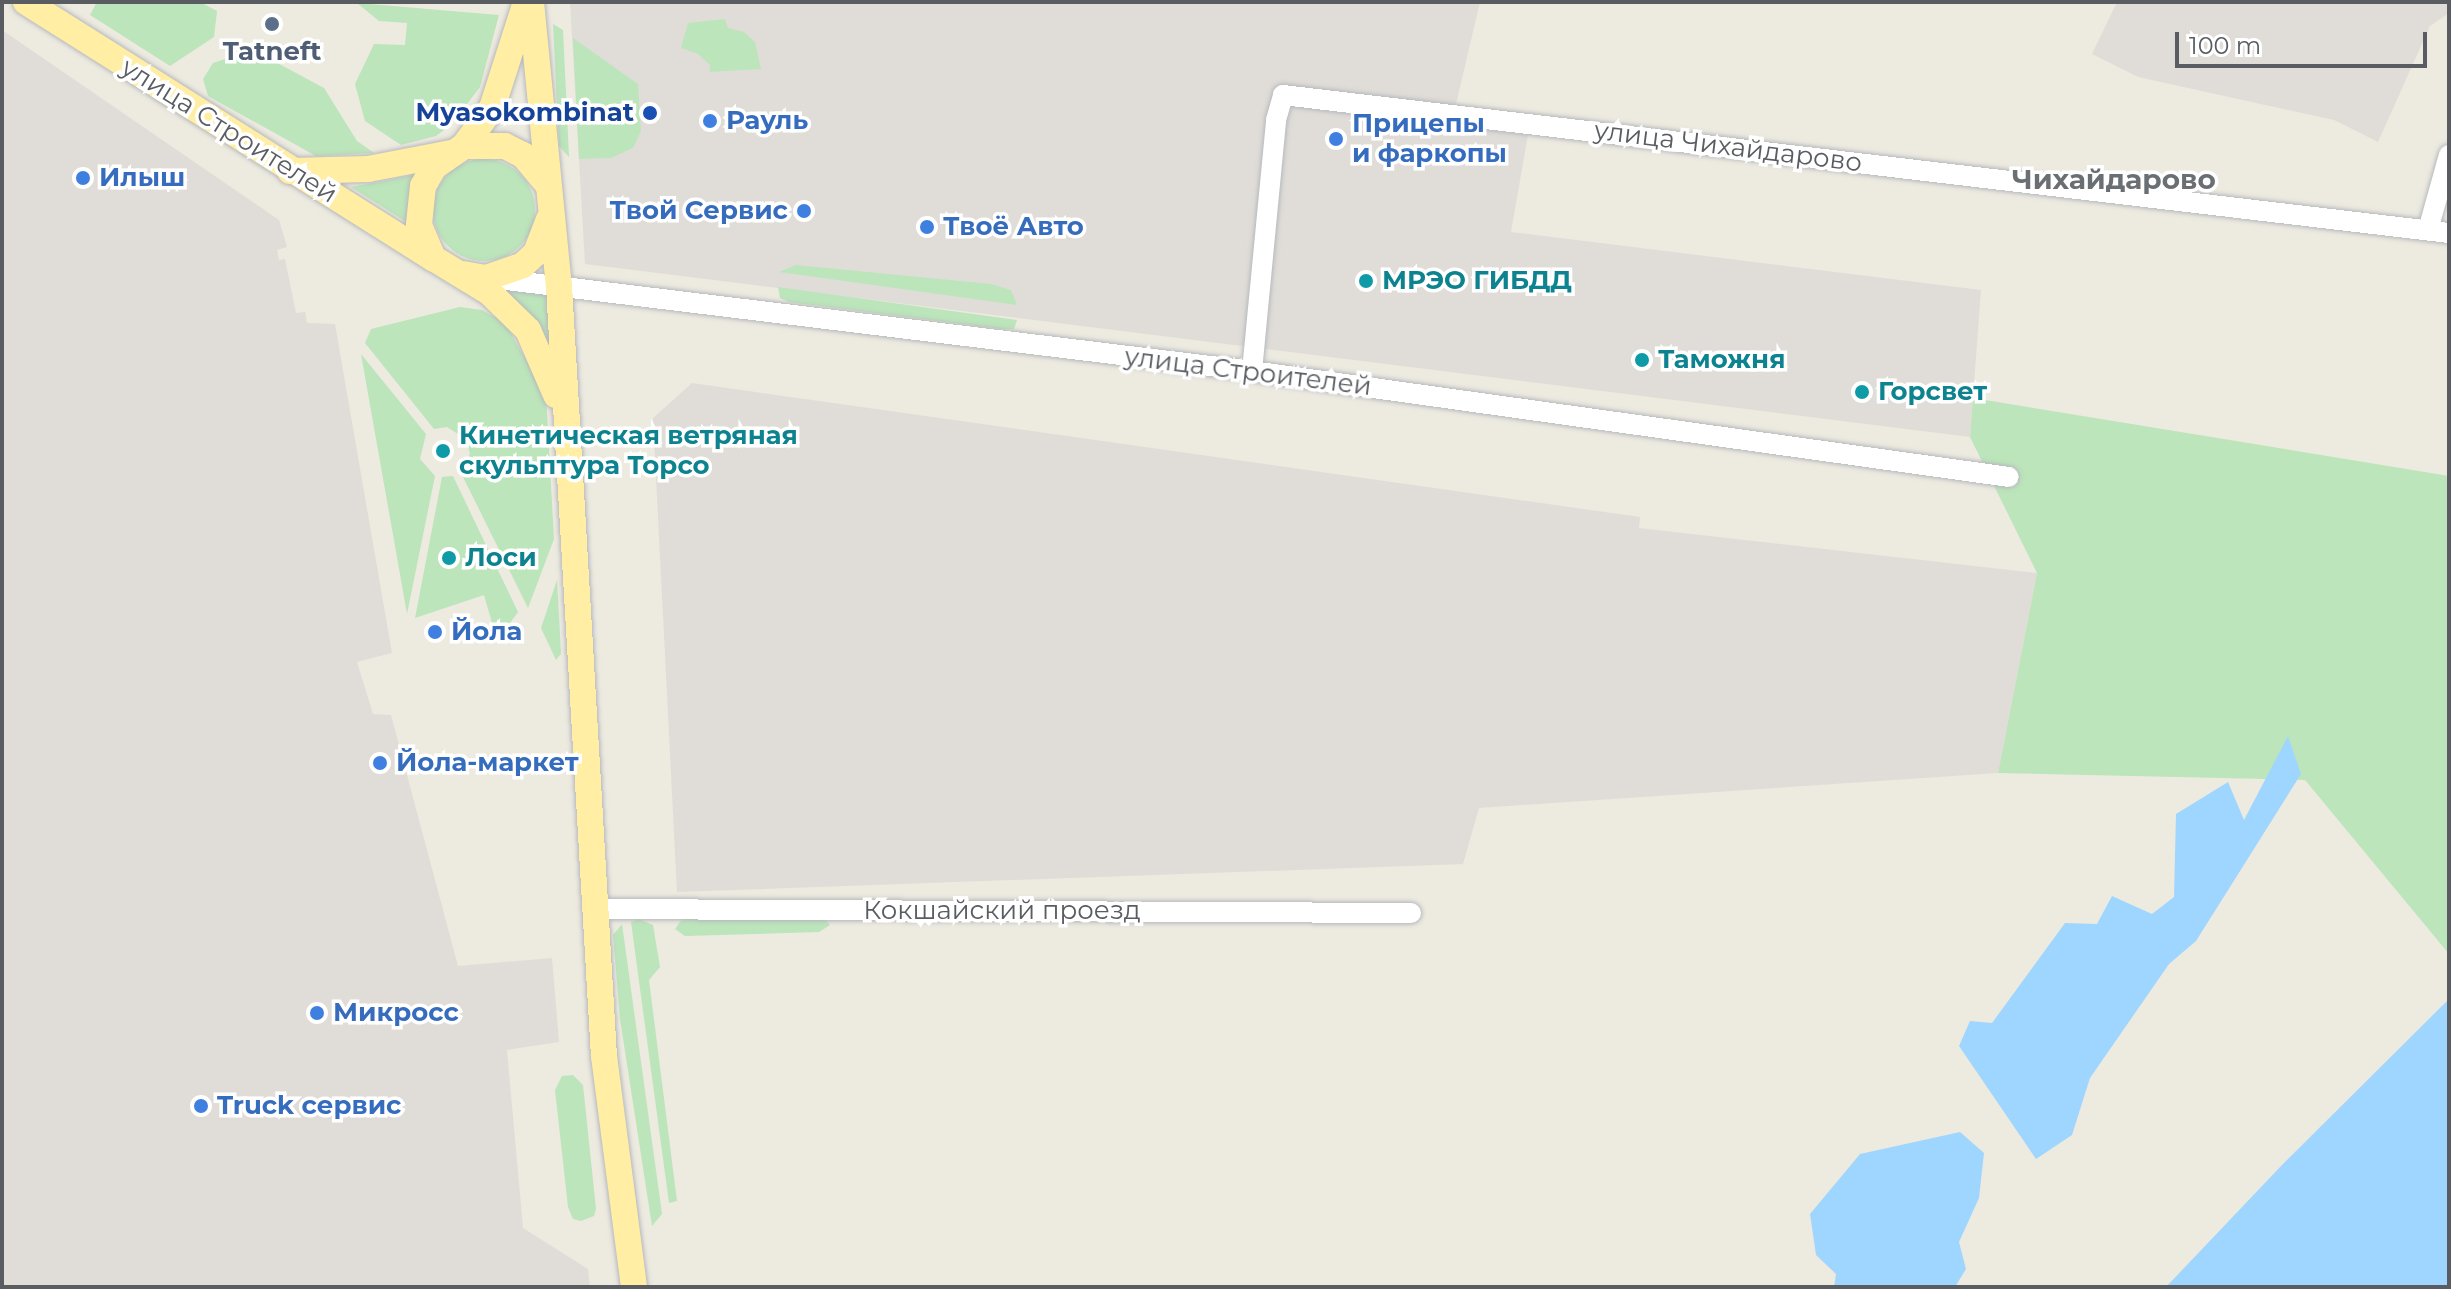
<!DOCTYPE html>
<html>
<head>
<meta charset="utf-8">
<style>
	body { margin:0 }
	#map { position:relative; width:2451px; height:1289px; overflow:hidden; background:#edeae0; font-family:Montserrat,sans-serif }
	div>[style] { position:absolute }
	.industrial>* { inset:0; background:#e0ddd8 }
	.green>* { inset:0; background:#bce5bb }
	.round { border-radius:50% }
	.water>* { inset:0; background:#9ed6ff }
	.roads { filter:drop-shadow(0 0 2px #b6b9bd) drop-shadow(0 0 2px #b6b9bd) }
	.minor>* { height:20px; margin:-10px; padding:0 10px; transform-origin:10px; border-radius:10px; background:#fff }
	.major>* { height:26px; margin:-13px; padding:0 13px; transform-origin:13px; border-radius:13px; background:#ffeea3 }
	.dots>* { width:22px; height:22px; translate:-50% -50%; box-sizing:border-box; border:4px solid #fff; border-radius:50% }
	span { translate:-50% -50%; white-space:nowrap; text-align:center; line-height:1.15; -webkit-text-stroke:7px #fff; paint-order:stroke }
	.service-label { font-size:26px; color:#4e5e75; font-weight:700 }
	.transit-label { font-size:26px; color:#164399; font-weight:700 }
	.right { translate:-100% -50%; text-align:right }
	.shop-label { font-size:26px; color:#366cbe; font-weight:700 }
	.left { translate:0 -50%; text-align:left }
	.street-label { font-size:26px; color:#595d62 }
	.culture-label { font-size:26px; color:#0d838f; font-weight:700 }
	.neighbourhood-label { font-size:28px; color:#6a6f74; font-weight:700 }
	.frame { position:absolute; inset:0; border:4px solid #595d62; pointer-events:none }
	.scale { position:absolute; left:2175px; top:32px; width:252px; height:36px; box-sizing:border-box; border:4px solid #595d62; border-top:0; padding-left:10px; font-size:24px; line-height:28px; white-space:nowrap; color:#595d62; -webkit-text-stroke:6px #fff; paint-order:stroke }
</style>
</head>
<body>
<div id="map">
	<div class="industrial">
		<div style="clip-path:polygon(570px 2px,1480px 2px,1452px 121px,1529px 129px,1511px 232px,1981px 290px,1970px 437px,585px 264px)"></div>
		<div style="clip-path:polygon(2117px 2px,2449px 2px,2449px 13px,2430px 26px,2378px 142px,2334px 120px,2138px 77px,2092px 54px)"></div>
		<div style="clip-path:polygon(2px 30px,279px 220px,287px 247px,277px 250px,279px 260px,285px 259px,296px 313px,305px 312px,307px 323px,335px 324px,392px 653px,357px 662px,373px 714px,391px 715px,458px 966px,552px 958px,559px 1042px,507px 1050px,523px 1228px,588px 1269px,590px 1287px,2px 1286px)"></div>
		<div style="clip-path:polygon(692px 383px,1640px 517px,1639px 528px,2037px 573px,1998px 773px,1479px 808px,1463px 864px,677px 892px,653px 418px)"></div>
	</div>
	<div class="green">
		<div style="clip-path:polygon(97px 2px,200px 2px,217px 11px,214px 37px,170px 66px,90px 15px)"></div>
		<div style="clip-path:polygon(357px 3px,499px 15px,480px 87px,451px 125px,436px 136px,401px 145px,365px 121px,355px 84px,374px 44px,405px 45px,407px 23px,379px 21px)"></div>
		<div style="clip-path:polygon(725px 19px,728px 28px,744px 32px,755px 42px,761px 69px,710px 72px,710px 65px,698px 54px,681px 48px,688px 23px)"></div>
		<div style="clip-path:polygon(553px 24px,563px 30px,569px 157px,559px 146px)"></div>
		<div style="clip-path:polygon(573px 38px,638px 84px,641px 131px,633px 148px,611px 158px,579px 159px)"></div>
		<div style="clip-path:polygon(253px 50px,324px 88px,357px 141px,374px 153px,316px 156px,208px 96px,203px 79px,213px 63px)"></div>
		<div class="round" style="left:433px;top:159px;width:102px;height:102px"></div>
		<div style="clip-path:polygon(413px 175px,408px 223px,351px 187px,384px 181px)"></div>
		<div style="clip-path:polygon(796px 265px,991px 284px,1011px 290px,1017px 305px,779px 272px)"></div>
		<div style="clip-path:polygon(496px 283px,553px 293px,557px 363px)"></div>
		<div style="clip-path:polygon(778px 287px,1017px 320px,1014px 329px,1001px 329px,789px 302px,780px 298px)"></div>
		<div style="clip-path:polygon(460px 307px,482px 310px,505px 323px,546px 395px,554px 539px,528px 608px,460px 471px,470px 454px,466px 439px,447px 427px,434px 429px,365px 343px,371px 329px)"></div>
		<div style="clip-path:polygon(361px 354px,426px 434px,420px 459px,435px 476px,407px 614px)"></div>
		<div style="clip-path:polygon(1973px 398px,2449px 476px,2449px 954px,2305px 780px,1998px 773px,2037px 573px,1970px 437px)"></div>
		<div style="clip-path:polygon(453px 476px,518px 612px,507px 627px,494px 630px,484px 595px,415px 618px,442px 477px)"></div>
		<div style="clip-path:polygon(557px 580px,561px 654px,556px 660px,541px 628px)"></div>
		<div style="clip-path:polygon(639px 919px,653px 925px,660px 967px,649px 980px,677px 1201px,669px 1203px,631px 922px)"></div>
		<div style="clip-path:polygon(682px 919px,825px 919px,830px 925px,819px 932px,685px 936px,675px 929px)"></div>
		<div style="clip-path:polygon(622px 924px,662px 1214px,652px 1226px,620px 1019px,613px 935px)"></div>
		<div style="clip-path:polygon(573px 1075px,583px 1085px,596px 1209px,594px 1216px,581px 1221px,573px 1219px,568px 1207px,555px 1090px,562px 1076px)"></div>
	</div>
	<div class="water">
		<div style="clip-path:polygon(2288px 736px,2301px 774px,2196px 941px,2169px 964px,2090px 1078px,2072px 1135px,2036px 1159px,1959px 1046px,1970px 1021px,1992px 1023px,2065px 923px,2097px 924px,2112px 896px,2152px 914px,2174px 897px,2176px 814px,2228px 782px,2244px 820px)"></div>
		<div style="clip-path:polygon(2449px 999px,2449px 1287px,2166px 1287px,2282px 1165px)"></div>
		<div style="clip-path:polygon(1960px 1132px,1984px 1153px,1979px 1198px,1959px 1242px,1966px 1269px,1955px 1287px,1834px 1287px,1836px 1274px,1816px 1255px,1810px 1214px,1860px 1154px)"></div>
	</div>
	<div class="roads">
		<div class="minor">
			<div style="left:2428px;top:230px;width:78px;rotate:-74.4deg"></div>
			<div style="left:490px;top:278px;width:768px;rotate:6.96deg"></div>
			<div style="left:1252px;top:371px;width:764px;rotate:7.97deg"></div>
			<div style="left:1252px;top:371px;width:252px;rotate:-84.5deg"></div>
			<div style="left:1276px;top:120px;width:26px;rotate:-74deg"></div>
			<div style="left:1283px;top:95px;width:1174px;rotate:6.75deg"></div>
			<div style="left:593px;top:909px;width:818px;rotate:0.28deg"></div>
		</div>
		<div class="major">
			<div style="left:26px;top:2px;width:481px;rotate:32.2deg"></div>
			<div style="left:526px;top:2px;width:111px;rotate:107.8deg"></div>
			<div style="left:492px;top:108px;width:47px;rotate:126.4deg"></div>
			<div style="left:464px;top:146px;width:37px;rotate:145deg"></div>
			<div style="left:434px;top:167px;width:22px;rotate:120deg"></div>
			<div style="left:423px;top:186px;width:39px;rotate:96deg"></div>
			<div style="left:419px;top:225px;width:36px;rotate:67deg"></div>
			<div style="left:433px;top:258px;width:66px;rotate:31.3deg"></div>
			<div style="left:489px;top:292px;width:54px;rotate:44.3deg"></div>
			<div style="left:528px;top:330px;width:71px;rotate:66.7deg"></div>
			<div style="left:531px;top:2px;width:285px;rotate:84.4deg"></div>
			<div style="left:559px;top:286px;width:771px;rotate:86.66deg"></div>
			<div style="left:604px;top:1056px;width:233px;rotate:82.6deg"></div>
			<div style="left:464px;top:146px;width:41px"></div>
			<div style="left:505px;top:146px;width:20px;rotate:27deg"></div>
			<div style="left:523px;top:155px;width:38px;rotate:50deg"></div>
			<div style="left:290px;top:171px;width:78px;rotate:-1.5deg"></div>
			<div style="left:368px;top:169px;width:86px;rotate:-10.8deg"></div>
			<div style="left:463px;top:274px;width:23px;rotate:10deg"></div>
			<div style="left:486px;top:278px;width:39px;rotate:-19deg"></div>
			<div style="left:523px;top:265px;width:18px;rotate:-43deg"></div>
			<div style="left:536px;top:253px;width:36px;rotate:-69deg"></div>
		</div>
	</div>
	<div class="dots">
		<div style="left:272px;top:24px;background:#5c6f8a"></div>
		<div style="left:650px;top:113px;background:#1a4fb4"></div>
		<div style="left:710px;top:121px;background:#3f7fe0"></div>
		<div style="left:1336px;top:139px;background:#3f7fe0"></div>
		<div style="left:83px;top:178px;background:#3f7fe0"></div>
		<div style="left:804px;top:211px;background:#3f7fe0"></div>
		<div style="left:927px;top:227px;background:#3f7fe0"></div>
		<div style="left:1366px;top:281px;background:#0f9aa8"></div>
		<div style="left:1642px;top:360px;background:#0f9aa8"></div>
		<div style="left:1862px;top:392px;background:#0f9aa8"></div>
		<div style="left:443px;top:451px;background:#0f9aa8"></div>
		<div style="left:449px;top:558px;background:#0f9aa8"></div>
		<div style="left:435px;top:632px;background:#3f7fe0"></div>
		<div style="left:380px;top:763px;background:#3f7fe0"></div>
		<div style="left:317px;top:1013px;background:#3f7fe0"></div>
		<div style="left:201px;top:1106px;background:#3f7fe0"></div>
	</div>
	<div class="service-label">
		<span style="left:272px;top:52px">Tatneft</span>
	</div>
	<div class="transit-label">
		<span class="right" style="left:634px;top:113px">Myasokombinat</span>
	</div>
	<div class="shop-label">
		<span class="left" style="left:726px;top:121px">Рауль</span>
		<span class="left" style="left:1352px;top:139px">Прицепы<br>и фаркопы</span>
		<span class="left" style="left:99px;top:178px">Илыш</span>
		<span class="right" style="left:788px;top:211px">Твой Сервис</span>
		<span class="left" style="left:943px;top:227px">Твоё Авто</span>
		<span class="left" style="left:451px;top:632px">Йола</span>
		<span class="left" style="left:396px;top:763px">Йола-маркет</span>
		<span class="left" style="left:333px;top:1013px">Микросс</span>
		<span class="left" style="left:217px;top:1106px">Truck сервис</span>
	</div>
	<div class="street-label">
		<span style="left:229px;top:131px;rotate:32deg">улица Строителей</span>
		<span style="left:1728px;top:147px;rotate:7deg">улица Чихайдарово</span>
		<span style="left:1248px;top:372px;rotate:7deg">улица Строителей</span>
		<span style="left:1002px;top:911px">Кокшайский проезд</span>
	</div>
	<div class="culture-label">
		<span class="left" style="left:1382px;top:281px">МРЭО ГИБДД</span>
		<span class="left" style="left:1658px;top:360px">Таможня</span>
		<span class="left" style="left:1878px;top:392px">Горсвет</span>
		<span class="left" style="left:459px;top:451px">Кинетическая ветряная<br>скульптура Торсо</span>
		<span class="left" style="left:465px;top:558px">Лоси</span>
	</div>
	<div class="neighbourhood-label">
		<span style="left:2114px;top:179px">Чихайдарово</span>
	</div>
	<div class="frame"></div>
	<div class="scale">100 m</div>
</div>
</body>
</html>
